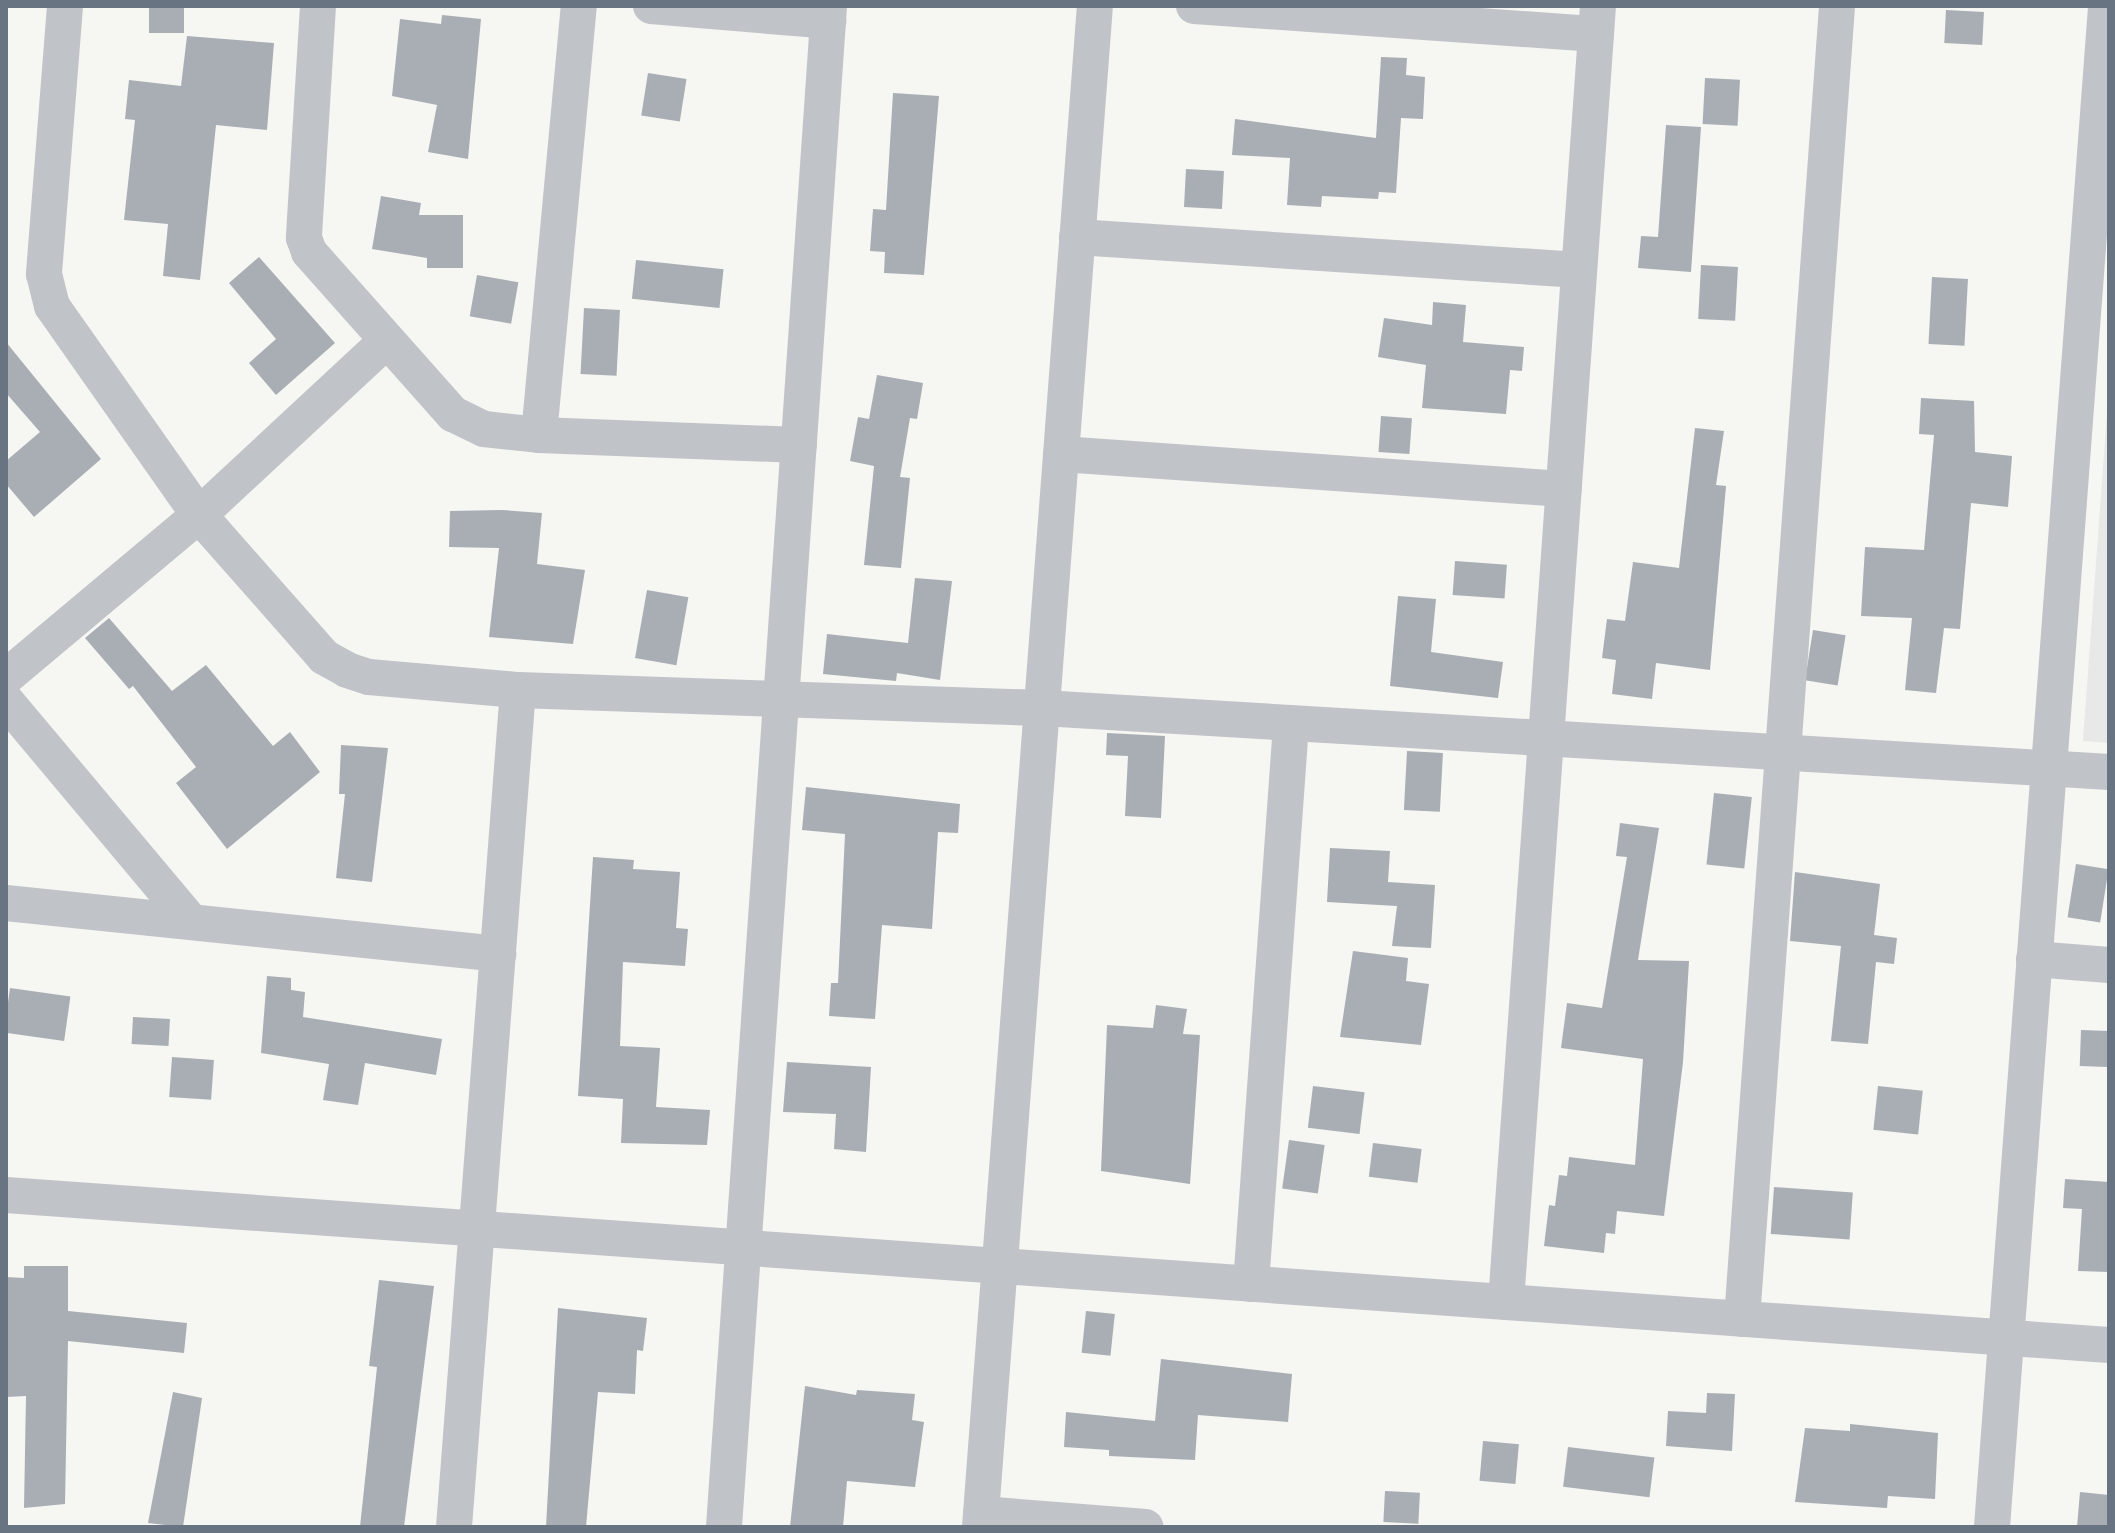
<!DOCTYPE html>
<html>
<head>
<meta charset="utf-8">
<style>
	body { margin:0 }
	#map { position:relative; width:2115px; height:1533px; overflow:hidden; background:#f6f6f3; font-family:Mulish,sans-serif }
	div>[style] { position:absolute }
	.built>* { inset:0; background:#e7e8e7 }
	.building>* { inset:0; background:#a8aeb3; transform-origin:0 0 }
	.minor>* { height:36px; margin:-18px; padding:0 18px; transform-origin:18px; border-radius:18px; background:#c0c3c7 }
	span { translate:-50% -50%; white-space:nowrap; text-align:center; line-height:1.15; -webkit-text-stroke:8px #fff; paint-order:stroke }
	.frame { position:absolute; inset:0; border:8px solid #687481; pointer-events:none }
</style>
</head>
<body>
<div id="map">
	<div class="built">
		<div style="clip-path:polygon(2109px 386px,2109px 743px,2083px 741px)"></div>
	</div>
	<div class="building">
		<div style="left:149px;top:6px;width:35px;height:27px"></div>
		<div style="left:1946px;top:10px;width:38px;height:33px;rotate:3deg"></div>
		<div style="clip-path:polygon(442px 15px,481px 19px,468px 159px,428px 152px,437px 105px,392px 96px,400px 19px,441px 24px)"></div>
		<div style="clip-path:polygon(187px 36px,274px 43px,267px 130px,216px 125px,200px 280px,163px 276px,168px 224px,124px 220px,135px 120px,125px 119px,129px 80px,181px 86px)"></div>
		<div style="clip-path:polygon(1381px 57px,1407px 58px,1406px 75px,1425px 77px,1423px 119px,1401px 118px,1396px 193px,1379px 192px,1378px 199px,1322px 196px,1321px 207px,1287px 205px,1290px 158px,1232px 155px,1235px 119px,1376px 138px)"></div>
		<div style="left:648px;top:73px;width:39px;height:43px;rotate:9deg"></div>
		<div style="left:1705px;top:78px;width:35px;height:46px;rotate:3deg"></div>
		<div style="clip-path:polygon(893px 93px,939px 96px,924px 275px,884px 273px,885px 252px,870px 251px,873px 209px,886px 210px)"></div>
		<div style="clip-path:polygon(1666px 125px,1701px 127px,1691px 272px,1638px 268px,1641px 236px,1658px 237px)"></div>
		<div style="left:1186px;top:169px;width:38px;height:38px;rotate:3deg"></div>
		<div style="clip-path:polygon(381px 196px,421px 203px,419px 215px,463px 215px,463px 268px,427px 268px,427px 258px,372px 249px)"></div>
		<div style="clip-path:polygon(259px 257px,335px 343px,276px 395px,249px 363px,276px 339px,229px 283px)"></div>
		<div style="left:636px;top:260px;width:88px;height:39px;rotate:6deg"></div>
		<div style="left:1701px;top:265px;width:37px;height:54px;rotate:3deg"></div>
		<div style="left:477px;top:275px;width:42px;height:42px;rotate:10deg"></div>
		<div style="left:1932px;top:277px;width:36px;height:67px;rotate:3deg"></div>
		<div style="clip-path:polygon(1433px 302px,1466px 305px,1463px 342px,1524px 347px,1522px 371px,1510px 370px,1506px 414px,1422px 408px,1426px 365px,1378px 357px,1384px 318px,1432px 325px)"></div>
		<div style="left:584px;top:308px;width:36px;height:66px;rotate:3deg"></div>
		<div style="clip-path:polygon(6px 342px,101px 459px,34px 517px,6px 484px,6px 461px,40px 432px,6px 393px)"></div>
		<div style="clip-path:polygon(877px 375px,923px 383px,917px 419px,910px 418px,900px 477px,910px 478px,901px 568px,864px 565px,874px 466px,850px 461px,858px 417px,869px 419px)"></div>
		<div style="clip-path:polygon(1921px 398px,1974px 401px,1975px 452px,2012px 456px,2008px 507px,1971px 503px,1960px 629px,1944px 628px,1936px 693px,1905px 690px,1912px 618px,1861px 616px,1865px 547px,1924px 550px,1934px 435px,1919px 434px)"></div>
		<div style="left:1381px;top:416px;width:31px;height:36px;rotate:4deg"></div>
		<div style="clip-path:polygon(1695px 428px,1724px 431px,1716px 485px,1726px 486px,1710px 670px,1656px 663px,1652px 699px,1612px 694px,1616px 660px,1602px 658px,1607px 619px,1625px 621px,1633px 562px,1679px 568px)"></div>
		<div style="clip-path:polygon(502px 510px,542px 513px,537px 564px,585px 570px,573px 644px,489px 637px,499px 548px,449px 547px,450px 511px)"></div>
		<div style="left:1455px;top:561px;width:52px;height:34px;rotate:4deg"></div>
		<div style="clip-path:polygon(915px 578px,952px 581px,940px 680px,897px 673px,896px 681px,823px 674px,827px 634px,908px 643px)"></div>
		<div style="left:647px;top:590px;width:42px;height:69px;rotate:10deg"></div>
		<div style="clip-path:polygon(1398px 596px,1436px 599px,1431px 652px,1503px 662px,1498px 698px,1390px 686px)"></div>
		<div style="clip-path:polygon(109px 618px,172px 691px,206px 665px,273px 746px,290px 732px,320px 772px,227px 849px,176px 783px,196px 767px,133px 686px,129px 689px,85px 638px)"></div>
		<div style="left:1813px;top:630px;width:33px;height:51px;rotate:9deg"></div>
		<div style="clip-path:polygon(1107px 733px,1165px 736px,1161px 818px,1125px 816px,1128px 756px,1106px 755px)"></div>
		<div style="clip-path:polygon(341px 745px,388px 748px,372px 882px,336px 878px,345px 794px,339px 794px)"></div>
		<div style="left:1407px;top:751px;width:36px;height:59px;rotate:3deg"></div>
		<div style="clip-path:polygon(806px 787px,960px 804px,958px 833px,938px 832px,932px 929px,882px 925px,875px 1019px,829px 1016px,831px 983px,838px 983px,845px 834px,802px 830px)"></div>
		<div style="left:1714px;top:793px;width:38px;height:72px;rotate:6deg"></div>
		<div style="clip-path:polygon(1620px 823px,1659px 828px,1638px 960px,1689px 961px,1683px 1062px,1664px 1216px,1617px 1211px,1615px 1234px,1606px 1233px,1604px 1253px,1544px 1246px,1549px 1205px,1555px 1206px,1559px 1175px,1567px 1176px,1569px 1157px,1635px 1165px,1643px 1059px,1561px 1048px,1567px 1003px,1602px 1008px,1627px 857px,1616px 856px)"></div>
		<div style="clip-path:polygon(1330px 848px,1390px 851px,1388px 882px,1435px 885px,1431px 948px,1392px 946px,1397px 906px,1327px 902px)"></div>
		<div style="clip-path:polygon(593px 857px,634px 860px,633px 869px,680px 872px,676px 928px,688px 929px,685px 966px,623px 962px,620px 1046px,660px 1048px,656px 1107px,710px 1110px,707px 1145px,621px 1143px,623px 1099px,578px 1096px)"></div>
		<div style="left:2076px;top:864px;width:33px;height:54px;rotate:9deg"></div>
		<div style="clip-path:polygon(1795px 872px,1880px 884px,1874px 935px,1897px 938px,1894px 964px,1876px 962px,1868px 1044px,1831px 1041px,1841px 946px,1790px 941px)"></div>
		<div style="clip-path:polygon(1353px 951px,1408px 958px,1406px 981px,1429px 984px,1421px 1045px,1340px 1037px)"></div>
		<div style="clip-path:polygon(267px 976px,291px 978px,291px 990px,305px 992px,303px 1017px,442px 1039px,436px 1075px,365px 1063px,358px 1105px,323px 1100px,329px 1064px,261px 1053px)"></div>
		<div style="left:10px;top:988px;width:61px;height:45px;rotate:8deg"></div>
		<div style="clip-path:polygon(1156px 1005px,1187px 1009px,1183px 1034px,1200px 1035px,1190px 1184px,1101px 1171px,1107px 1025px,1153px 1028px)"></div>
		<div style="left:133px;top:1017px;width:37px;height:27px;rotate:3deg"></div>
		<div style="left:2081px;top:1030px;width:28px;height:36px;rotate:2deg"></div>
		<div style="left:172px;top:1057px;width:42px;height:40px;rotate:4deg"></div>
		<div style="clip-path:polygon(787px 1062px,871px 1067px,866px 1152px,834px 1149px,836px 1114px,783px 1112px)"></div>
		<div style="left:1313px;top:1086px;width:52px;height:42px;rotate:7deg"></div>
		<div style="left:1878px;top:1086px;width:45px;height:44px;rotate:6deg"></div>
		<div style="left:1289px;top:1140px;width:36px;height:49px;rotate:8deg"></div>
		<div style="left:1373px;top:1143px;width:49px;height:34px;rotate:7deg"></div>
		<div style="clip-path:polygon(2065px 1179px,2109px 1182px,2109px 1272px,2078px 1271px,2082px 1209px,2063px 1208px)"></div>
		<div style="left:1774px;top:1187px;width:79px;height:47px;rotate:4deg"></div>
		<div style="clip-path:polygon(24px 1266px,68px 1266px,68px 1311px,187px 1323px,184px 1353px,68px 1341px,65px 1504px,24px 1508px,26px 1396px,6px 1397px,6px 1277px,24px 1278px)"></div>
		<div style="clip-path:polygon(379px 1280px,434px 1286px,404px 1527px,360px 1527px,377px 1367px,369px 1366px)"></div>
		<div style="clip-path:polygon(558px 1308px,647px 1318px,643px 1351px,637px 1350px,635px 1394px,598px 1392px,586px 1527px,546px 1527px)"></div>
		<div style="left:1086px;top:1311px;width:29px;height:42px;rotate:6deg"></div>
		<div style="clip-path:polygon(1161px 1359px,1292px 1374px,1288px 1422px,1198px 1415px,1195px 1460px,1109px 1456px,1109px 1450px,1064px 1447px,1066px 1412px,1155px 1421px)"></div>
		<div style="clip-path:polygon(805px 1386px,856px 1395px,857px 1390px,915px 1394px,912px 1420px,924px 1422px,915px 1487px,847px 1481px,843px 1527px,790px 1527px)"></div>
		<div style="clip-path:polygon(173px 1392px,202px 1398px,183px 1527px,148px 1523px)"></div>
		<div style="clip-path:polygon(1707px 1393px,1735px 1394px,1732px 1451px,1666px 1446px,1668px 1411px,1706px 1413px)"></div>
		<div style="clip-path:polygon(1850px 1424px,1938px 1433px,1935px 1499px,1888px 1496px,1887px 1508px,1795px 1502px,1805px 1428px,1850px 1431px)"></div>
		<div style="left:1483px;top:1441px;width:36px;height:40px;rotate:5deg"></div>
		<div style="left:1568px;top:1447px;width:87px;height:40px;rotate:7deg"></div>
		<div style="left:1385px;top:1491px;width:35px;height:31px;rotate:3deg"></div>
		<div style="clip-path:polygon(2080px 1492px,2109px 1495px,2109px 1527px,2077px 1527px)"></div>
	</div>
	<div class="minor">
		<div style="left:65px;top:6px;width:269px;rotate:94.5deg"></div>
		<div style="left:44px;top:274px;width:33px;rotate:76deg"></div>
		<div style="left:52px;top:306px;width:256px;rotate:54.9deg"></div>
		<div style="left:199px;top:515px;width:189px;rotate:48.6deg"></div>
		<div style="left:324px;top:657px;width:26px;rotate:29deg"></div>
		<div style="left:347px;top:670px;width:23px;rotate:18deg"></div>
		<div style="left:369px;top:677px;width:150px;rotate:5deg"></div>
		<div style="left:518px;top:690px;width:524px;rotate:1.97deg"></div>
		<div style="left:1042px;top:708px;width:1069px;rotate:3.43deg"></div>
		<div style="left:318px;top:6px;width:232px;rotate:93.5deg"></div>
		<div style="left:304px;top:238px;width:15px;rotate:70deg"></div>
		<div style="left:309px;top:252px;width:217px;rotate:48.4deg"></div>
		<div style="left:453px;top:414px;width:34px;rotate:26deg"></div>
		<div style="left:484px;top:429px;width:55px;rotate:6.2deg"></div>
		<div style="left:539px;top:435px;width:260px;rotate:2.2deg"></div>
		<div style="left:651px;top:6px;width:178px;rotate:4.8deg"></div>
		<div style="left:1194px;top:6px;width:403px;rotate:4deg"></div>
		<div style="left:1077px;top:237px;width:503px;rotate:3.76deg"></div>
		<div style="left:539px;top:435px;width:431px;rotate:-84.7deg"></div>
		<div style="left:1061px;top:454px;width:504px;rotate:3.98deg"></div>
		<div style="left:6px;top:677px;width:252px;rotate:-40deg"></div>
		<div style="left:199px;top:515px;width:255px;rotate:-42.9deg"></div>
		<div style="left:6px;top:701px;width:286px;rotate:50deg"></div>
		<div style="left:6px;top:903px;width:495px;rotate:5.9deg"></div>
		<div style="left:2034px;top:959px;width:75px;rotate:4.6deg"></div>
		<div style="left:6px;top:1195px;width:2108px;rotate:4.08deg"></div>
		<div style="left:1251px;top:1284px;width:561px;rotate:-85.91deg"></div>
		<div style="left:1506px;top:1302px;width:1299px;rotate:-85.94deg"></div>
		<div style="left:1742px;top:1319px;width:1316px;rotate:-85.86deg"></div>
		<div style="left:981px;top:1514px;width:165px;rotate:4.5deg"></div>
		<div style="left:454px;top:1527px;width:839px;rotate:-85.63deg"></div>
		<div style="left:724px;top:1527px;width:1525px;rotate:-86.05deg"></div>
		<div style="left:980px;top:1527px;width:1525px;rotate:-85.68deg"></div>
		<div style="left:1992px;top:1527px;width:1525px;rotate:-85.71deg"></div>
	</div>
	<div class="frame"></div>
</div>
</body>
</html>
